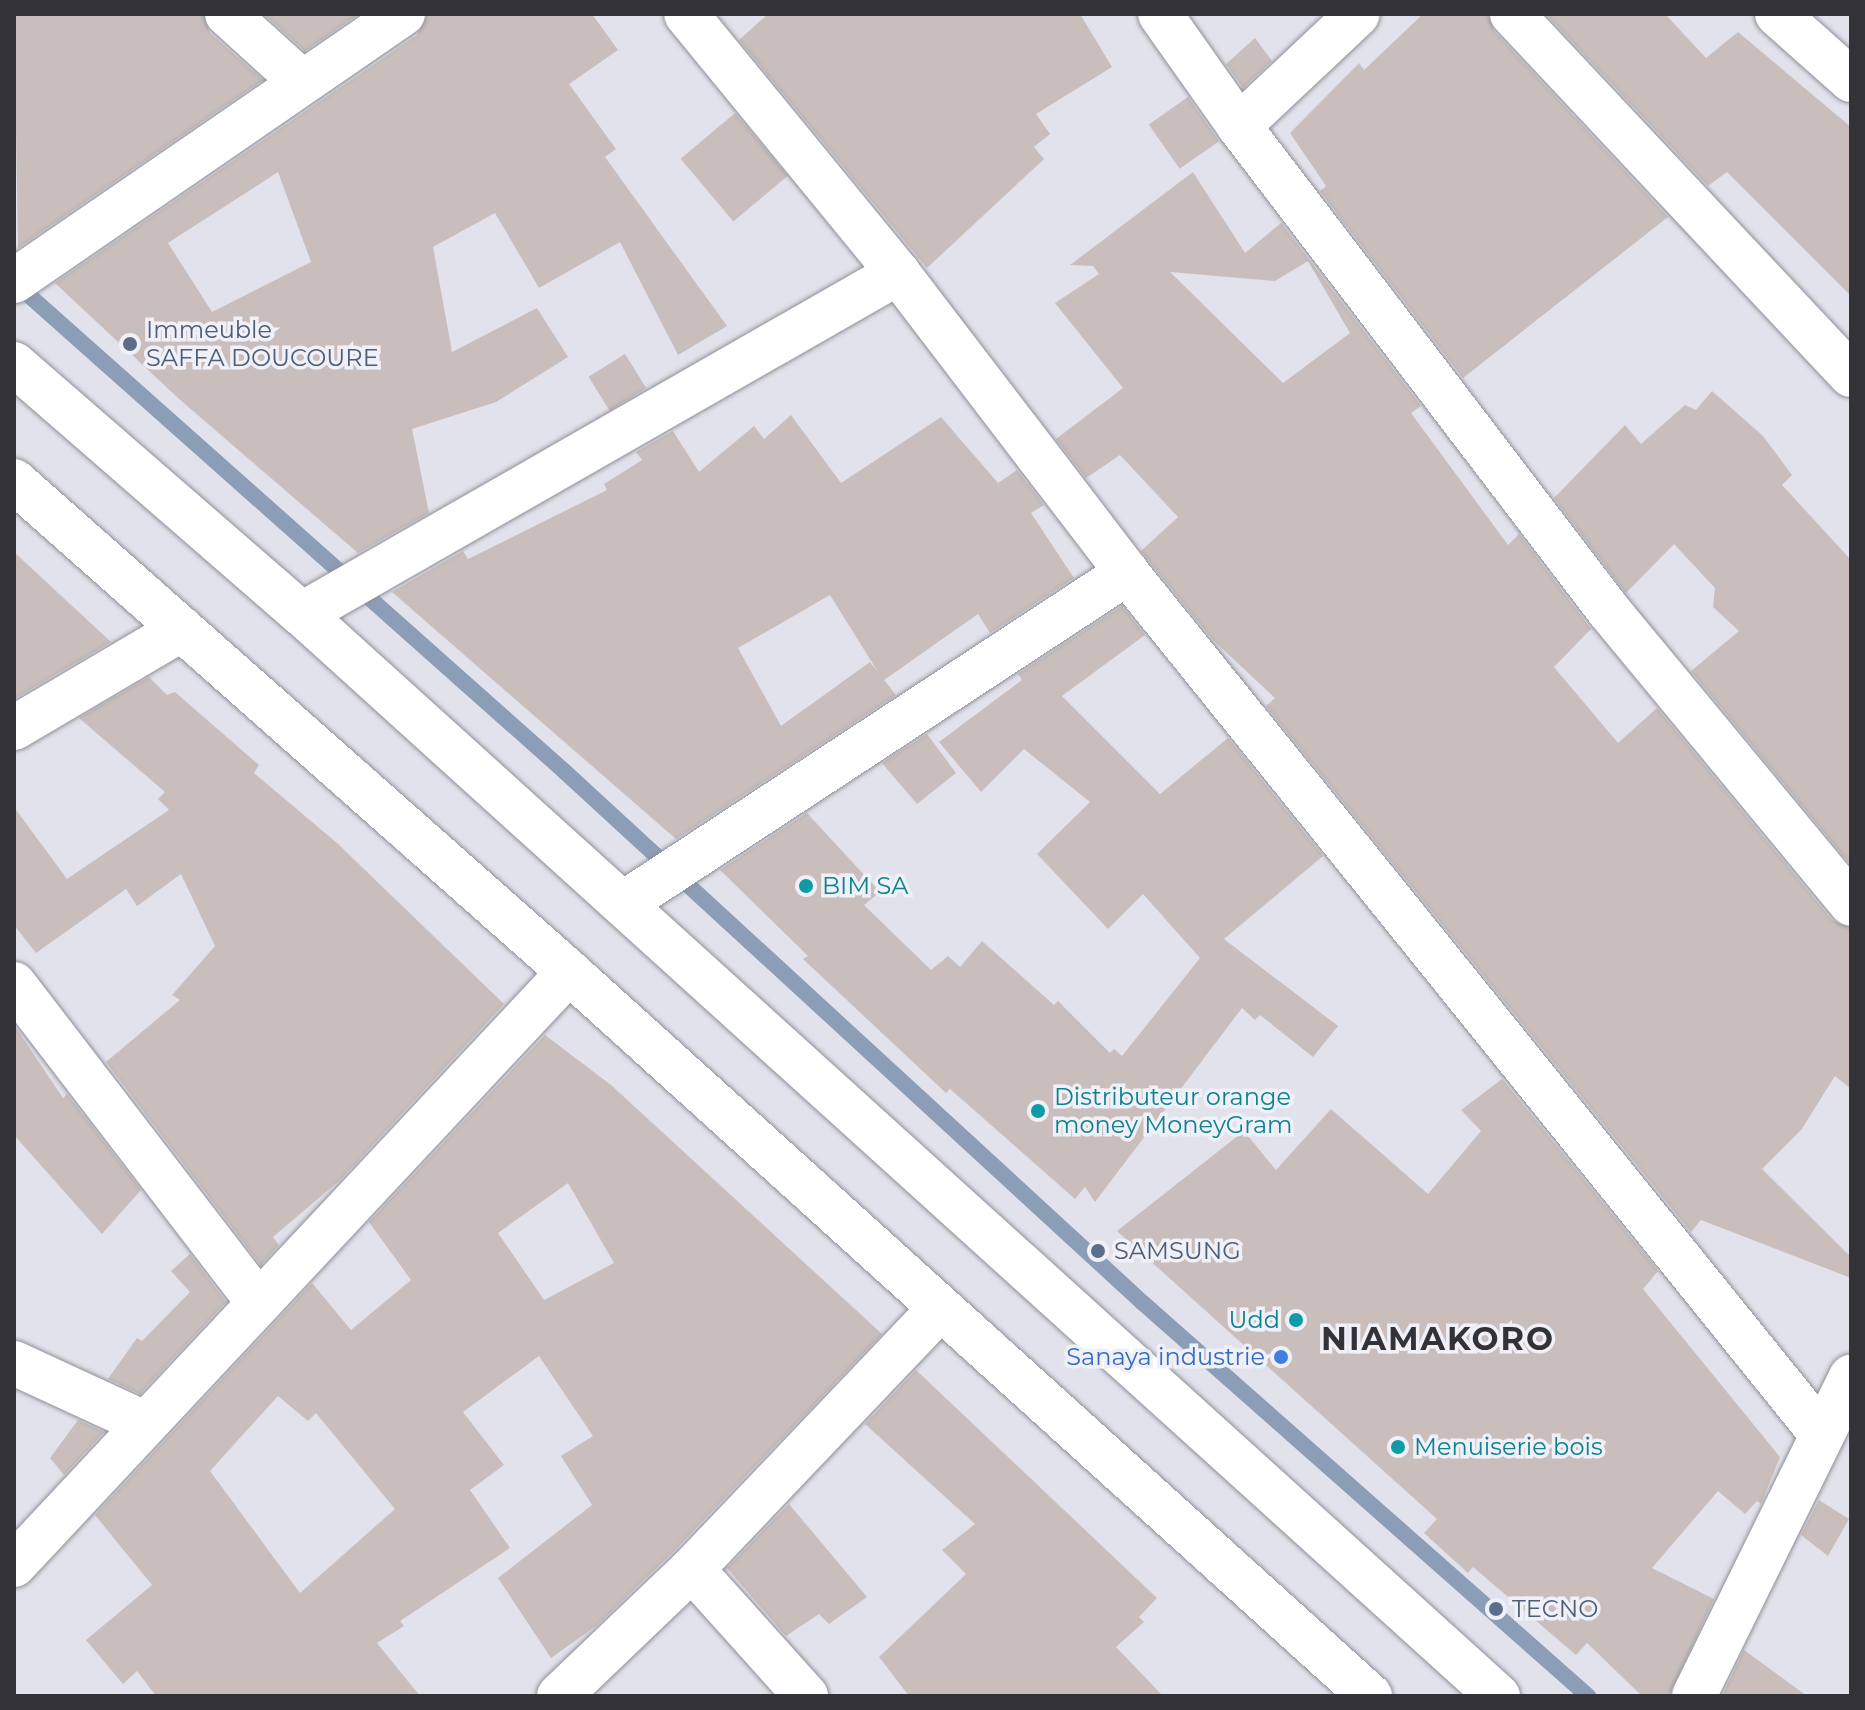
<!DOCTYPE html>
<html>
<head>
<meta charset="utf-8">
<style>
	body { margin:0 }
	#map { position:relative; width:1865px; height:1710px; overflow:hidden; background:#e2e2ec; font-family:Montserrat,sans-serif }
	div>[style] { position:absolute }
	.stream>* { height:16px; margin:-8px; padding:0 8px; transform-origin:8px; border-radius:8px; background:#8c9eb7 }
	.building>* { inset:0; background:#c9bebc; transform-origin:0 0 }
	.roads { filter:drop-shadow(0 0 2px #8f8f98) drop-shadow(0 0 2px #8f8f98) }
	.minor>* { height:44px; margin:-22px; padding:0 22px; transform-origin:22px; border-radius:22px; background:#fff }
	.primary>* { height:44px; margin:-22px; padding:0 22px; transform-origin:22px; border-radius:22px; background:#fff }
	.dots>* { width:22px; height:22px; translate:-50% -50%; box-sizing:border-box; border:4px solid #f0f0f9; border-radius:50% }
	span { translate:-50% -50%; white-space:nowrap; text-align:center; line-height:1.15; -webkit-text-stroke:7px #f0f0f9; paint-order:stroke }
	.service-label { font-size:24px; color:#4e5e75 }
	.left { translate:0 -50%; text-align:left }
	.culture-label { font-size:24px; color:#0d838f }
	.right { translate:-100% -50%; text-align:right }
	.shop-label { font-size:24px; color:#366cbe }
	.district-label { font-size:32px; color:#333337; font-weight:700; letter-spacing:2px }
	.frame { position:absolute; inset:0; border:16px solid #333337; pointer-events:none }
</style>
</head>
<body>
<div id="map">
	<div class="stream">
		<div style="left:15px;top:283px;width:735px;rotate:41.63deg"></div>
		<div style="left:564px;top:771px;width:786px;rotate:42.58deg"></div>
		<div style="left:1143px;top:1303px;width:594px;rotate:41.45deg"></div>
	</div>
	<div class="building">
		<div style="clip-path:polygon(14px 14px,203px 14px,210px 33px,263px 80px,18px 248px)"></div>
		<div style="clip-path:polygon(264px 14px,359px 14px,305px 51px)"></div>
		<div style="clip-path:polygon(evenodd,428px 14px,592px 14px,618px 50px,569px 84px,616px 149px,605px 157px,727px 326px,678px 355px,620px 242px,539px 288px,495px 213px,433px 247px,452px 352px,537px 308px,568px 357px,496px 402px,412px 429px,429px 513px,358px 553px,178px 398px,55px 283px,417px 35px,428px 14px,278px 172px,311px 262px,212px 312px,168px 243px,278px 172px)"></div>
		<div style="clip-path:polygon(768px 14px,1080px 14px,1112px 67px,1036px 114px,1050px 134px,1034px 147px,1044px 159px,927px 268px,739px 40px)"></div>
		<div style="clip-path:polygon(1423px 14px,1488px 14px,1494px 31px,1668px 217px,1463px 378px,1320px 191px,1326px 186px,1290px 133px,1359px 63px,1364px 70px)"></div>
		<div style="clip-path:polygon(1546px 14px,1665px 14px,1706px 58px,1738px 32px,1851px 127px,1851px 296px,1727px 172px,1708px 186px)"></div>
		<div style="clip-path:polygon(1255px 38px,1272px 61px,1243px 88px,1226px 64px)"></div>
		<div style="left:1188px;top:97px;width:54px;height:48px;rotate:55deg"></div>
		<div style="left:735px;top:113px;width:82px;height:71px;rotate:50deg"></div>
		<div style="clip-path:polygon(evenodd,1193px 172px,1245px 253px,1281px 223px,1421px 406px,1411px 413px,1508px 545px,1519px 534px,1591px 629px,1554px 667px,1618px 743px,1657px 708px,1832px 920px,1851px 928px,1851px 1089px,1835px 1076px,1801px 1130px,1762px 1169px,1851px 1257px,1851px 1278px,1701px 1220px,1691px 1232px,1266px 706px,1275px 698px,1213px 640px,1141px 551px,1178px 517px,1120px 455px,1086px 478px,1056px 439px,1123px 388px,1055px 303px,1099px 274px,1093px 266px,1070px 265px,1193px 172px,1308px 261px,1350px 333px,1283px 383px,1170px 272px,1275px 281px,1308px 261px)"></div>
		<div style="left:625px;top:354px;width:40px;height:43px;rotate:58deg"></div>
		<div style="clip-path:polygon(1712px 391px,1763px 436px,1792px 475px,1782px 485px,1851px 560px,1851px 865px,1691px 671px,1739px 631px,1713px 607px,1715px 588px,1674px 544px,1626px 593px,1554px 498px,1625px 425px,1641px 444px,1685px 405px,1696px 410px)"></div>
		<div style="clip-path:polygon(evenodd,791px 415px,841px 483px,941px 417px,998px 483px,1017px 470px,1044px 505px,1031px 513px,1074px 578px,990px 633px,978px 614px,884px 680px,896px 695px,676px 839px,392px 592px,463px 551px,468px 559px,607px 490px,604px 484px,642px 460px,636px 452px,673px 431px,699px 472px,754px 426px,764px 439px,791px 415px,830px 595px,878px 672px,870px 662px,781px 726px,738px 648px,830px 595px)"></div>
		<div style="clip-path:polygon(14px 552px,111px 642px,14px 699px)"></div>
		<div style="clip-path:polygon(1122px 606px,1145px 635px,1062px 696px,1160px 794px,1228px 738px,1323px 856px,1224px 939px,1338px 1026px,1313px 1057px,1260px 1015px,1255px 1020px,1242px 1008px,1095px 1202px,1085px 1187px,1075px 1199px,950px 1089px,946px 1093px,803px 959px,808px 956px,720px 870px,807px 813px,880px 892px,864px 905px,931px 970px,948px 956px,960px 967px,982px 941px,1054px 1005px,1058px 1001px,1110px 1053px,1114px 1049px,1122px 1056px,1200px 958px,1143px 894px,1108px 929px,1037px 854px,1090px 802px,1024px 749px,981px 792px,939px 742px,1022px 680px,1018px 674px)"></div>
		<div style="clip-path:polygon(149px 677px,167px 695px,175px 692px,259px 765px,254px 773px,337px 843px,504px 1004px,340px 1180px,273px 1237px,279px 1245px,261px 1265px,106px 1062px,180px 1000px,172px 995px,215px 946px,181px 874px,137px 906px,126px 889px,36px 953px,14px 925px,14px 807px,67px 879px,169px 810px,158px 799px,165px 792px,79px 718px)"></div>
		<div style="clip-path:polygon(927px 734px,956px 773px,917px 804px,882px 763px)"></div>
		<div style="clip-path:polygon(14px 1025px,63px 1098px,67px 1094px,141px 1190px,102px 1234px,14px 1135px)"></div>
		<div style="clip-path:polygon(evenodd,545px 1035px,611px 1085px,882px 1334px,674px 1551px,596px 1626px,551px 1658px,498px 1578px,592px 1505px,561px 1456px,593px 1436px,539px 1356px,463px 1412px,504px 1465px,470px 1490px,510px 1548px,400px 1621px,404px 1626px,377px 1643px,420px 1696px,156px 1696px,137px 1671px,123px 1684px,86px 1640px,152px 1585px,95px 1515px,312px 1283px,351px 1330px,411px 1280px,369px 1222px,545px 1035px,568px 1183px,614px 1263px,544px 1300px,498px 1233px,568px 1183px,545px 1035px,278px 1396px,308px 1421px,316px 1413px,395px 1509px,300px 1593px,210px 1471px,278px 1396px)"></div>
		<div style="clip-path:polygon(1502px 1079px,1658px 1271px,1643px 1289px,1780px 1457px,1761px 1504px,1757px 1501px,1745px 1514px,1718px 1491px,1652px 1568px,1714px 1599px,1669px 1696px,1642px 1696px,1587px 1643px,1576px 1655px,1473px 1567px,1468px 1573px,1424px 1533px,1437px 1519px,1117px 1231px,1244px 1131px,1276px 1170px,1331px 1109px,1428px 1194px,1481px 1131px,1461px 1110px)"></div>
		<div style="clip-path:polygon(190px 1254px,226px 1302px,140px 1394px,108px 1379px,137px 1338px,142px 1341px,190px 1292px,171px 1271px)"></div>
		<div style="clip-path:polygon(916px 1370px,1157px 1598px,1139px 1617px,1144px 1622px,1116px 1647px,1163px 1696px,909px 1696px,879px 1657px,966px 1574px,942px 1550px,975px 1524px,865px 1424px)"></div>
		<div style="clip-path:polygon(78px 1420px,104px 1432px,64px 1475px,50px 1458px)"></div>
		<div style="clip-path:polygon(1819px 1500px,1849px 1519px,1828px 1556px,1801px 1535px)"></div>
		<div style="clip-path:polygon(789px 1504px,867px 1597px,829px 1624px,819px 1614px,786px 1636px,727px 1568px)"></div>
		<div style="clip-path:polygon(1744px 1650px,1807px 1696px,1722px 1696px)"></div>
	</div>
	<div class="roads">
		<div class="minor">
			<div style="left:227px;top:14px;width:100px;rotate:42.2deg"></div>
			<div style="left:686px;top:14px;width:335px;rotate:50.7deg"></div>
			<div style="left:898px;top:273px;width:377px;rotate:52.6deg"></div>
			<div style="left:1127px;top:573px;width:1107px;rotate:51.12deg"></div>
			<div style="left:1160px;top:14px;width:137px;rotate:54.8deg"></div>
			<div style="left:1239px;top:126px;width:610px;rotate:52.66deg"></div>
			<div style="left:1609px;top:611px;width:380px;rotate:50.4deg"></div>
			<div style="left:1512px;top:14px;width:495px;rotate:46.8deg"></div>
			<div style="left:1777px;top:14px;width:99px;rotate:41.7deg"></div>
			<div style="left:1239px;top:126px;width:163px;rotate:-43.3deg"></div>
			<div style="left:14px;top:281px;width:472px;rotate:-34.5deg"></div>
			<div style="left:302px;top:614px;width:687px;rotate:-29.78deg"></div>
			<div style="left:14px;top:728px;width:195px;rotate:-30.5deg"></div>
			<div style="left:624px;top:903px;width:602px;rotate:-33.27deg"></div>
			<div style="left:14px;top:984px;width:402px;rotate:52.5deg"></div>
			<div style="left:14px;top:1363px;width:145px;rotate:24.8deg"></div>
			<div style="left:14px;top:1565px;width:812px;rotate:-46.9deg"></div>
			<div style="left:692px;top:1569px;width:171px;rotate:48.1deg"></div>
			<div style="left:559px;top:1696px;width:184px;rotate:-43.7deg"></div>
			<div style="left:692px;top:1569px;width:359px;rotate:-46.4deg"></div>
			<div style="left:1694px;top:1696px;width:356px;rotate:-63.8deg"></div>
		</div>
		<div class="primary">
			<div style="left:14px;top:364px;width:381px;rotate:41deg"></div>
			<div style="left:302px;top:614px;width:1613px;rotate:42.14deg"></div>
			<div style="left:14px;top:481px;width:741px;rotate:41.5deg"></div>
			<div style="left:569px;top:972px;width:1080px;rotate:42.11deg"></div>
		</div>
	</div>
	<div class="dots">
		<div style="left:130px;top:344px;background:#5c6f8a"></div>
		<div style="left:806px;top:886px;background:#0f9aa8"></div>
		<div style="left:1038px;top:1111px;background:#0f9aa8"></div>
		<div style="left:1098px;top:1251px;background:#5c6f8a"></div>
		<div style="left:1296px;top:1320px;background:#0f9aa8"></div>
		<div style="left:1281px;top:1357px;background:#3f7fe0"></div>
		<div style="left:1398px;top:1447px;background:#0f9aa8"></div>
		<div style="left:1496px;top:1609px;background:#5c6f8a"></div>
	</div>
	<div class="service-label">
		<span class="left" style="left:146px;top:344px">Immeuble<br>SAFFA DOUCOURE</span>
		<span class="left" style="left:1114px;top:1251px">SAMSUNG</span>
		<span class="left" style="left:1512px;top:1609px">TECNO</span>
	</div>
	<div class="culture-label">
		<span class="left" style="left:822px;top:886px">BIM SA</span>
		<span class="left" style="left:1054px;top:1111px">Distributeur orange<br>money MoneyGram</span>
		<span class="right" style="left:1280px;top:1320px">Udd</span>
		<span class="left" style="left:1414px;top:1447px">Menuiserie bois</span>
	</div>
	<div class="shop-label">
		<span class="right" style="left:1265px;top:1357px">Sanaya industrie</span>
	</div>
	<div class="district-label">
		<span style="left:1438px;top:1339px">NIAMAKORO</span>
	</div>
	<div class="frame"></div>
</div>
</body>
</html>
